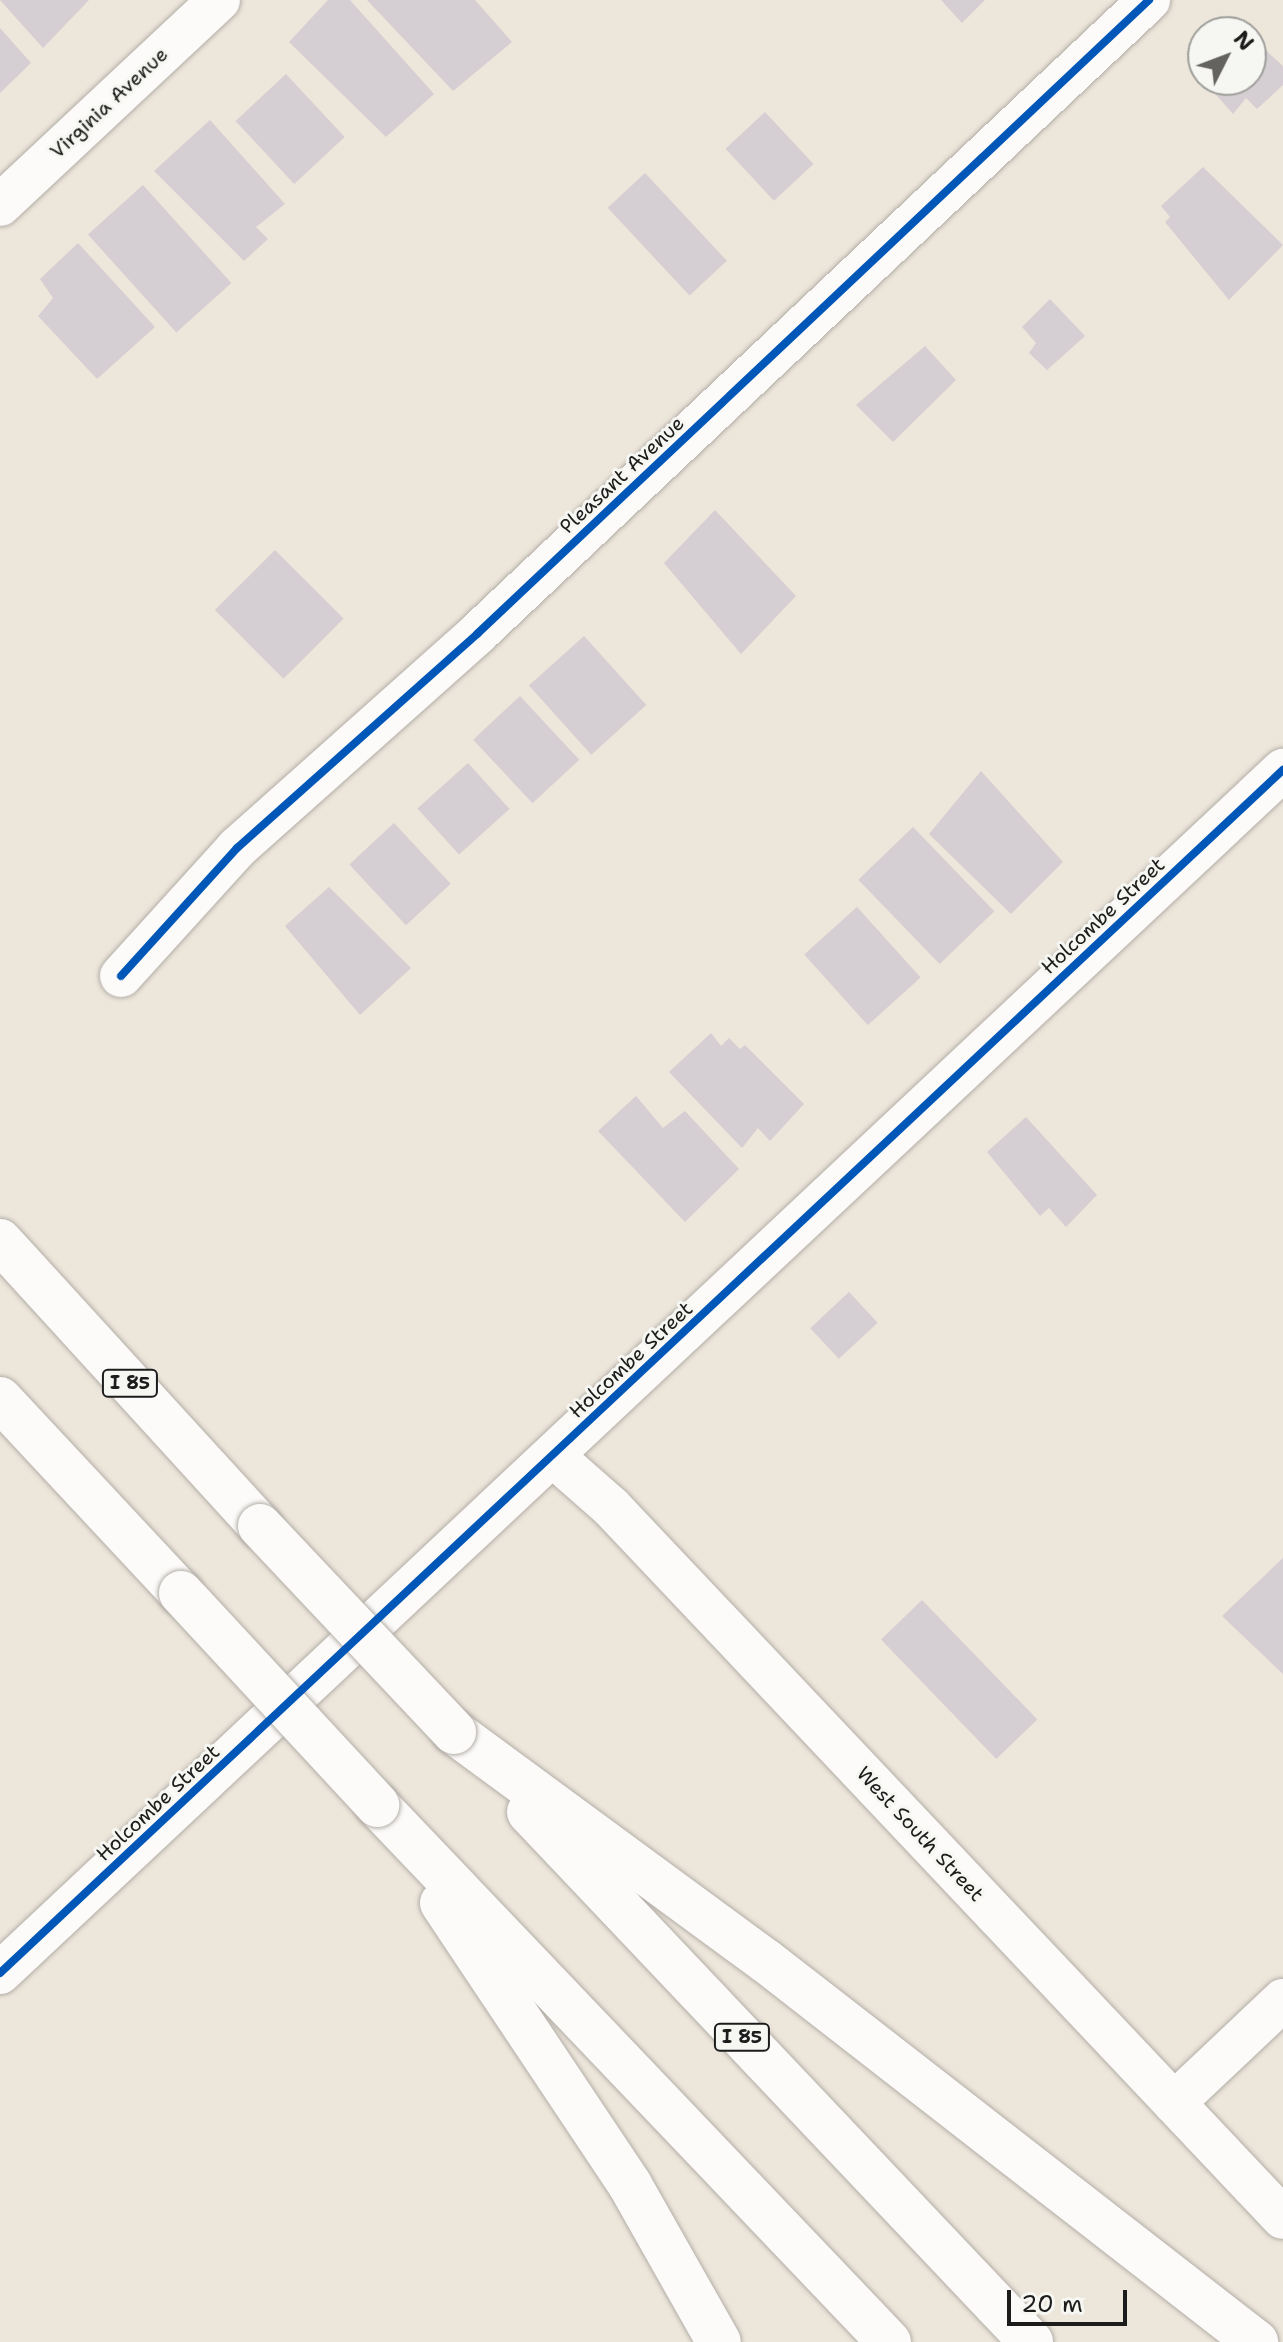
<!DOCTYPE html>
<html>
<head>
<meta charset="utf-8">
<style>
	body { margin:0 }
	#map { position:relative; width:1283px; height:2342px; overflow:hidden; background:#ede6db; font-family:"Shantell Sans",sans-serif }
	div>[style] { position:absolute }
	.building>* { inset:0; background:#d5ced2; transform-origin:0 0 }
	.roads { filter:drop-shadow(0 0 2px #b3aea7) drop-shadow(0 0 2px #b3aea7) }
	.minor>* { height:42px; margin:-21px; padding:0 21px; transform-origin:21px; border-radius:21px; background:#fcfbfa }
	.highway>* { height:44px; margin:-22px; padding:0 22px; transform-origin:22px; border-radius:22px; background:#fcfbfa }
	.bridges { filter:drop-shadow(0 0 2px #b3aea7) drop-shadow(0 0 2px #b3aea7) }
	.highway-bridge>* { height:44px; margin:-22px; padding:0 22px; transform-origin:22px; border-radius:22px; background:#fcfbfa }
	.cycleway>* { height:8px; margin:-4px; padding:0 4px; transform-origin:4px; border-radius:4px; background:#0057b8 }
	span { translate:-50% -50%; white-space:nowrap; text-align:center; line-height:1.15; -webkit-text-stroke:6px #f6f6f2; paint-order:stroke }
	.shield-label span { padding:2px 6px; background:#f6f6f2; border:2px solid; border-radius:6px; -webkit-text-stroke-width:0 }
	.shield-label { font-size:18px; color:#1c1c1c; font-weight:700 }
	.street-label { font-size:20px; color:#1c1c1c }
	.north { position:absolute; left:1187px; top:16px; width:80px; height:80px; box-sizing:border-box; background:#f6f6f2; border:2px solid #9f9f9c; border-radius:50%; rotate:48deg; font-size:22px; font-weight:700; line-height:32px; text-align:center; color:#1c1c1c }
	.north::after { content:''; display:block; margin:auto; width:28px; height:36px; background:#65635f; clip-path:polygon(50% 0,100% 100%,50% 72%,0 100%) }
	.scale { position:absolute; left:1007px; top:2290px; width:120px; height:36px; box-sizing:border-box; border:4px solid #1c1c1c; border-top:0; padding-left:10px; font-size:24px; line-height:28px; white-space:nowrap; color:#1c1c1c; -webkit-text-stroke:6px #f6f6f2; paint-order:stroke }
</style>
</head>
<body>
<div id="map">
	<div class="building">
		<div style="clip-path:polygon(0 0,89px 0,43px 48px)"></div>
		<div style="clip-path:polygon(328px 0,350px 0,434px 94px,386px 137px,289px 42px)"></div>
		<div style="clip-path:polygon(367px 0,475px 0,512px 42px,453px 91px)"></div>
		<div style="clip-path:polygon(941px 0,985px 0,962px 23px)"></div>
		<div style="clip-path:polygon(0 28px,31px 63px,0 93px)"></div>
		<div style="clip-path:polygon(1251px 37px,1283px 66px,1283px 85px,1257px 109px,1246px 98px,1233px 114px,1203px 80px,1251px 80px)"></div>
		<div style="left:286px;top:74px;width:86px;height:69px;rotate:47deg"></div>
		<div style="left:765px;top:112px;width:71px;height:54px;rotate:47deg"></div>
		<div style="clip-path:polygon(210px 120px,285px 204px,256px 227px,268px 239px,244px 261px,154px 171px)"></div>
		<div style="clip-path:polygon(1203px 167px,1283px 245px,1229px 300px,1165px 222px,1170px 217px,1161px 206px)"></div>
		<div style="left:645px;top:173px;width:120px;height:51px;rotate:47deg"></div>
		<div style="left:143px;top:185px;width:132px;height:74px;rotate:48deg"></div>
		<div style="clip-path:polygon(78px 243px,155px 327px,97px 379px,38px 316px,53px 298px,40px 279px)"></div>
		<div style="clip-path:polygon(1050px 299px,1085px 336px,1047px 370px,1029px 353px,1036px 343px,1022px 327px)"></div>
		<div style="clip-path:polygon(925px 346px,956px 380px,893px 442px,856px 405px)"></div>
		<div style="clip-path:polygon(715px 510px,796px 596px,741px 654px,664px 563px)"></div>
		<div style="left:275px;top:550px;width:97px;height:85px;rotate:45deg"></div>
		<div style="left:584px;top:636px;width:93px;height:74px;rotate:48deg"></div>
		<div style="left:520px;top:696px;width:87px;height:64px;rotate:47deg"></div>
		<div style="left:468px;top:763px;width:62px;height:68px;rotate:48deg"></div>
		<div style="clip-path:polygon(981px 771px,1063px 862px,1011px 914px,929px 834px)"></div>
		<div style="left:394px;top:823px;width:83px;height:61px;rotate:47deg"></div>
		<div style="left:913px;top:827px;width:117px;height:76px;rotate:46deg"></div>
		<div style="clip-path:polygon(329px 887px,411px 968px,360px 1015px,285px 926px)"></div>
		<div style="left:857px;top:907px;width:95px;height:71px;rotate:48deg"></div>
		<div style="clip-path:polygon(711px 1033px,721px 1046px,729px 1038px,740px 1049px,745px 1045px,804px 1104px,770px 1141px,758px 1128px,742px 1148px,669px 1072px)"></div>
		<div style="clip-path:polygon(636px 1096px,663px 1128px,685px 1111px,739px 1169px,685px 1222px,598px 1131px)"></div>
		<div style="clip-path:polygon(1026px 1117px,1097px 1195px,1066px 1227px,1049px 1208px,1040px 1216px,987px 1152px)"></div>
		<div style="left:849px;top:1292px;width:42px;height:53px;rotate:47deg"></div>
		<div style="clip-path:polygon(1283px 1558px,1283px 1674px,1222px 1616px)"></div>
		<div style="left:922px;top:1600px;width:166px;height:57px;rotate:46deg"></div>
	</div>
	<div class="roads">
		<div class="minor">
			<div style="left:0;top:205px;width:300px;rotate:-43.1deg"></div>
			<div style="left:121px;top:976px;width:173px;rotate:-47.8deg"></div>
			<div style="left:237px;top:848px;width:322px;rotate:-41.7deg"></div>
			<div style="left:477px;top:634px;width:924px;rotate:-43.33deg"></div>
			<div style="left:553px;top:1456px;width:77px;rotate:41.3deg"></div>
			<div style="left:611px;top:1507px;width:978px;rotate:46.62deg"></div>
			<div style="left:0;top:1973px;width:1759px;rotate:-43.16deg"></div>
			<div style="left:1174px;top:2103px;width:150px;rotate:-43.4deg"></div>
		</div>
		<div class="highway">
			<div style="left:0;top:1241px;width:386px;rotate:47.6deg"></div>
			<div style="left:0;top:1399px;width:265px;rotate:47deg"></div>
			<div style="left:454px;top:1732px;width:387px;rotate:36.3deg"></div>
			<div style="left:766px;top:1961px;width:621px;rotate:37.87deg"></div>
			<div style="left:377px;top:1805px;width:742px;rotate:46.37deg"></div>
			<div style="left:529px;top:1812px;width:730px;rotate:46.55deg"></div>
			<div style="left:442px;top:1903px;width:339px;rotate:56.3deg"></div>
			<div style="left:630px;top:2185px;width:180px;rotate:60.5deg"></div>
		</div>
	</div>
	<div class="bridges">
		<div class="highway-bridge">
			<div style="left:260px;top:1526px;width:283px;rotate:46.7deg"></div>
			<div style="left:181px;top:1593px;width:289px;rotate:47.2deg"></div>
		</div>
	</div>
	<div class="cycleway">
		<div style="left:121px;top:976px;width:173px;rotate:-47.8deg"></div>
		<div style="left:237px;top:848px;width:322px;rotate:-41.7deg"></div>
		<div style="left:477px;top:634px;width:924px;rotate:-43.33deg"></div>
		<div style="left:0;top:1973px;width:1759px;rotate:-43.16deg"></div>
	</div>
	<div class="shield-label">
		<span style="left:130px;top:1383px">I 85</span>
		<span style="left:742px;top:2037px">I 85</span>
	</div>
	<div class="street-label">
		<span style="left:109px;top:103px;rotate:-43deg">Virginia Avenue</span>
		<span style="left:622px;top:475px;rotate:-43deg">Pleasant Avenue</span>
		<span style="left:1103px;top:916px;rotate:-43deg">Holcombe Street</span>
		<span style="left:631px;top:1360px;rotate:-43deg">Holcombe Street</span>
		<span style="left:158px;top:1803px;rotate:-43deg">Holcombe Street</span>
		<span style="left:920px;top:1834px;rotate:47deg">West South Street</span>
	</div>
	<div class="north">N</div>
	<div class="scale">20 m</div>
</div>
</body>
</html>
